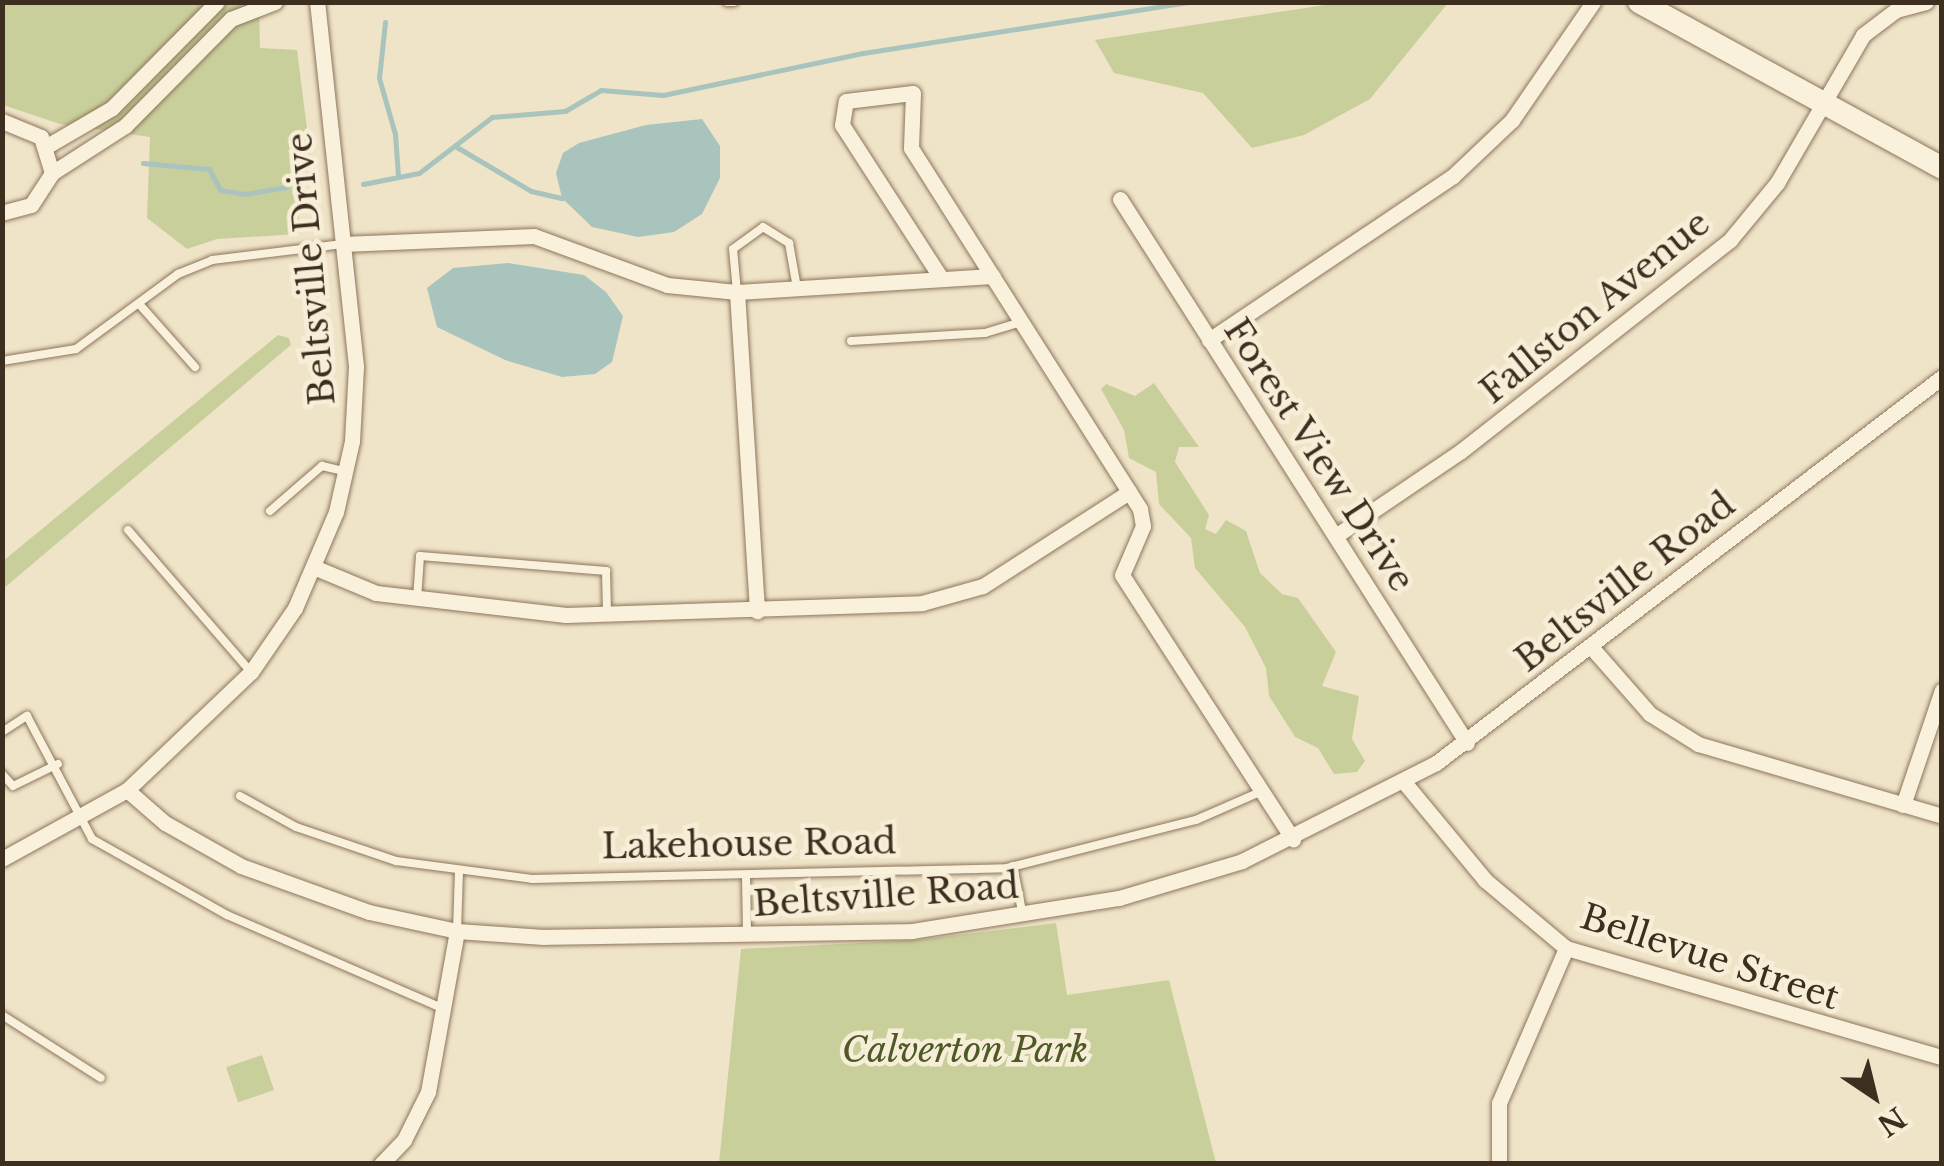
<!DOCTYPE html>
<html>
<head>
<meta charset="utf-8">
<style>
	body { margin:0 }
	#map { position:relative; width:1944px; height:1166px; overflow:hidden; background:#f0e4c8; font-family:"Libre Baskerville",serif }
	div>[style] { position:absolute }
	.green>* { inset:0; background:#c9cf9b; transform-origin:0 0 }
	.water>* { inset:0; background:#a9c4bc }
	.stream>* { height:5px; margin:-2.5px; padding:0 2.5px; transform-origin:2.5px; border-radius:2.5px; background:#a9c4bc }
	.roads { filter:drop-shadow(0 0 2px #8d765c) drop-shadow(0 0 2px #8d765c) }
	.lane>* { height:8px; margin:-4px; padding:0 4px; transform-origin:4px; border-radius:4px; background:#faf1dc }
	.street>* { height:15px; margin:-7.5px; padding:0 7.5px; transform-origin:7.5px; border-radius:7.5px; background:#faf1dc }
	.secondary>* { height:22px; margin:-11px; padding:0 11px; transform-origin:11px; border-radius:11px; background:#faf1dc }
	span { translate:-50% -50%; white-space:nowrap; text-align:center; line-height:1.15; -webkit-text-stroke:9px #f7eed8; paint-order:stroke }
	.street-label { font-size:35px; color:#3d2e20 }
	.park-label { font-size:35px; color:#4d5a26; font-style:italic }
	.frame { position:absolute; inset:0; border:5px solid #3d2e20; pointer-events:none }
	.north { position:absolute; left:1824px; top:1046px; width:100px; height:100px; -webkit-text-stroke:8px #f7eed8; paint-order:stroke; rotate:145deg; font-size:28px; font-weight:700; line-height:40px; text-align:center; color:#3d2e20 }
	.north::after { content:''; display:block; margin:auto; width:35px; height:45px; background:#3d2e20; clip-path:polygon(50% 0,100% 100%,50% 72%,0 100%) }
</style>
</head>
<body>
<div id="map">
	<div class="green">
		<div style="clip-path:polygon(2px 3px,259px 3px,260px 48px,297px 50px,313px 176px,299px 187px,299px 234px,217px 239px,187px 249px,147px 218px,150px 137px,60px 124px,3px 105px)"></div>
		<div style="clip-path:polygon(1338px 3px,1448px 3px,1370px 99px,1304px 135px,1252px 148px,1203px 93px,1114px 73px,1095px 40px)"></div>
		<div style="clip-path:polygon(278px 335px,289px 338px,291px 345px,3px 589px,3px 561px)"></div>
		<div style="clip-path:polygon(1154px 383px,1199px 447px,1179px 447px,1175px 462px,1209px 515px,1205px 529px,1216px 534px,1226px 520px,1246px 531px,1260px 573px,1282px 594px,1298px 598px,1336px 652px,1322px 686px,1359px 696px,1352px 739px,1365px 761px,1357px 772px,1334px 774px,1318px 748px,1295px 737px,1269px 696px,1266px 668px,1245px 627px,1195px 568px,1191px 538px,1159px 504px,1156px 472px,1129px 458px,1124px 430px,1101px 389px,1106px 384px,1135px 396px)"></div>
		<div style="clip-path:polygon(1056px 923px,1067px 995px,1169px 980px,1216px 1163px,719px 1163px,741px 949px,917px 940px)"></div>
		<div style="left:262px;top:1055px;width:37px;height:38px;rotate:71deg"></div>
	</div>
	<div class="water">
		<div style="clip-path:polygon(702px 119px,720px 146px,720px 178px,702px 214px,674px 232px,638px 237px,592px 227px,562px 198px,556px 173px,563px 153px,579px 143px,646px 125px)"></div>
		<div style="clip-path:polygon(508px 263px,584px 275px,606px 292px,623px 316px,612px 362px,595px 374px,562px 377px,505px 360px,437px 327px,427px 288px,453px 268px)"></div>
	</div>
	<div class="stream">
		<div style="left:385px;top:22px;width:56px;rotate:96.1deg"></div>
		<div style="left:379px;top:78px;width:58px;rotate:74.1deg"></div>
		<div style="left:395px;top:134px;width:42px;rotate:85.9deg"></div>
		<div style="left:455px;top:146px;width:88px;rotate:30.6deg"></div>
		<div style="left:531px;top:191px;width:32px;rotate:13deg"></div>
		<div style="left:143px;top:163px;width:66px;rotate:5.2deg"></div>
		<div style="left:209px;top:169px;width:24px;rotate:62deg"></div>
		<div style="left:220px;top:190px;width:25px;rotate:9deg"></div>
		<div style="left:245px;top:194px;width:42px;rotate:-9.7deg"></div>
		<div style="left:363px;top:184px;width:57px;rotate:-11.1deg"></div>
		<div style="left:419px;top:173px;width:92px;rotate:-37.5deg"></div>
		<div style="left:492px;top:117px;width:73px;rotate:-4.7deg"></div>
		<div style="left:565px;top:111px;width:42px;rotate:-30.3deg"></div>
		<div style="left:601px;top:90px;width:62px;rotate:4.6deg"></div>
		<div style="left:663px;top:95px;width:204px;rotate:-11.9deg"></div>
		<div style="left:863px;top:53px;width:329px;rotate:-8.9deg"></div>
	</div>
	<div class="roads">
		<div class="lane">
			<div style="left:727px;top:2px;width:7px"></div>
			<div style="left:737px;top:292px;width:43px;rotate:-95.3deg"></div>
			<div style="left:733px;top:249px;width:37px;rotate:-36deg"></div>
			<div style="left:763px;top:227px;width:31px;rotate:32deg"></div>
			<div style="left:789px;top:243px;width:46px;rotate:79.9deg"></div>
			<div style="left:140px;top:305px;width:83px;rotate:48.4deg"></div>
			<div style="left:851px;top:341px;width:134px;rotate:-3.4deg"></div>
			<div style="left:985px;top:333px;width:39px;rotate:-17deg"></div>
			<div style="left:2px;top:361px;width:75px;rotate:-9.2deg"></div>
			<div style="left:76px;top:349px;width:127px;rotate:-36.3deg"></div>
			<div style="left:178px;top:274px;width:37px;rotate:-22deg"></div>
			<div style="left:212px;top:260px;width:132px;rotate:-7deg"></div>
			<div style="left:270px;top:511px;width:69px;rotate:-40.9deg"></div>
			<div style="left:322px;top:466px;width:26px;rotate:13deg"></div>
			<div style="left:128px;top:530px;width:188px;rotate:49.1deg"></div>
			<div style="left:417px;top:599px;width:43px;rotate:-86deg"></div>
			<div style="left:420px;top:556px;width:187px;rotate:4.6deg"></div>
			<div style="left:606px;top:571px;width:41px;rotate:88.6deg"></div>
			<div style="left:2px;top:732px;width:30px;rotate:-33deg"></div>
			<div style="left:27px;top:716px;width:139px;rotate:62.1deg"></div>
			<div style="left:92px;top:839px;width:155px;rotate:29.4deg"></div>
			<div style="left:227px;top:915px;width:234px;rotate:23.4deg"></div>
			<div style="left:2px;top:774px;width:16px;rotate:47deg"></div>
			<div style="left:13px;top:786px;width:50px;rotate:-26.1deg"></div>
			<div style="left:240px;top:796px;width:64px;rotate:29deg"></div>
			<div style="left:296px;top:827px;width:106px;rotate:18.8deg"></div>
			<div style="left:396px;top:861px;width:137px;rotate:7.5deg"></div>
			<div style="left:532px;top:879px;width:475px;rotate:-1.3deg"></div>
			<div style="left:1007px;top:868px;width:195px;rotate:-14.3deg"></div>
			<div style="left:1196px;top:820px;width:72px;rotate:-23.7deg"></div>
			<div style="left:1013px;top:866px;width:51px;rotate:78.7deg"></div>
			<div style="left:746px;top:875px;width:59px;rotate:89deg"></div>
			<div style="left:457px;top:931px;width:61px;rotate:-88.1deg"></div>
			<div style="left:2px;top:1015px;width:117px;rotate:32.5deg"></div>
		</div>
		<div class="street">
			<div style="left:2px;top:121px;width:42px;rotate:22.3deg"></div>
			<div style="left:41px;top:137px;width:38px;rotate:73deg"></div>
			<div style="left:52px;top:173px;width:38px;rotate:123deg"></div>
			<div style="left:31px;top:205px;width:30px;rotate:165deg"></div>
			<div style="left:47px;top:146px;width:75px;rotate:-30.3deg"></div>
			<div style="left:112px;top:108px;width:149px;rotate:-45.3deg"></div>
			<div style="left:52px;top:173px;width:87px;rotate:-32.8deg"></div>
			<div style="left:125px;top:126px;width:151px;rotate:-45.3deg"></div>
			<div style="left:231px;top:19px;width:47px;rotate:-21.1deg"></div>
			<div style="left:1120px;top:199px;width:645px;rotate:57.47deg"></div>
			<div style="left:343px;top:244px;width:191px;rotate:-2.4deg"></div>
			<div style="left:534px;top:236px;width:142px;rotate:20.2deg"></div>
			<div style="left:667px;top:285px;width:70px;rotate:5.7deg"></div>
			<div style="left:737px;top:292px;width:256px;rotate:-3.6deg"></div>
			<div style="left:941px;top:278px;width:182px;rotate:-122.9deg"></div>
			<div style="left:842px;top:125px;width:24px;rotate:-81deg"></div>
			<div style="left:846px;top:101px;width:67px;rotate:-6.8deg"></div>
			<div style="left:913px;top:93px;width:55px;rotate:92.1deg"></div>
			<div style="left:911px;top:148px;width:428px;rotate:57.6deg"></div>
			<div style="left:1140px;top:509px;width:17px;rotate:80deg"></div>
			<div style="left:1143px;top:526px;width:53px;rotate:113.2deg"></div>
			<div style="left:1122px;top:575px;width:315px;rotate:57.1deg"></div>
			<div style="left:737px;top:292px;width:320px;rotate:86.4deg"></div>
			<div style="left:1209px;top:340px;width:294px;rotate:-33.9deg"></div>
			<div style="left:1453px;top:176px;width:81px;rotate:-43.5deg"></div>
			<div style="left:1512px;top:120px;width:143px;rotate:-55.5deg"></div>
			<div style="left:1337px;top:535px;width:150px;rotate:-34.1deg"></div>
			<div style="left:1461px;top:451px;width:342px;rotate:-38.1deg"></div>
			<div style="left:1730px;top:240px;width:74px;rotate:-50.5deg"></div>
			<div style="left:1777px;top:183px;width:171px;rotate:-59.8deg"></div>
			<div style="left:1863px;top:35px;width:41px;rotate:-37.1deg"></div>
			<div style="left:1896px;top:10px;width:31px;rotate:-15deg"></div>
			<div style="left:316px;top:568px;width:65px;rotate:22.6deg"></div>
			<div style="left:376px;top:593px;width:191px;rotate:6.6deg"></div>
			<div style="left:566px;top:615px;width:356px;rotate:-1.9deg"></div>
			<div style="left:922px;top:603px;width:63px;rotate:-15.6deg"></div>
			<div style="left:983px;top:586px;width:174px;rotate:-32.8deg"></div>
			<div style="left:1592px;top:648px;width:88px;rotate:48.7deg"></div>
			<div style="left:1650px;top:714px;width:57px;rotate:32deg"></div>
			<div style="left:1698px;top:744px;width:254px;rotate:16.4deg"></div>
			<div style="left:1404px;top:782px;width:127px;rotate:50.4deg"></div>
			<div style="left:1485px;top:880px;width:106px;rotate:40deg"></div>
			<div style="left:1566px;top:948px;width:391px;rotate:16.2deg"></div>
			<div style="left:127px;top:790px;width:50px;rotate:41deg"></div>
			<div style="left:165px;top:823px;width:87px;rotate:29.5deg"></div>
			<div style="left:241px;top:866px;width:136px;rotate:19.8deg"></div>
			<div style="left:369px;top:912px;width:90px;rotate:12.2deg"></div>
			<div style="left:457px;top:931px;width:87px;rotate:3.9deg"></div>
			<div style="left:544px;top:937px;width:368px;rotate:-0.9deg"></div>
			<div style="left:912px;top:931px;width:210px;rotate:-9.1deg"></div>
			<div style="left:1119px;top:898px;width:128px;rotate:-16.7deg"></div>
			<div style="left:1242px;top:861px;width:217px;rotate:-26.8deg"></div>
			<div style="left:1436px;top:763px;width:636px;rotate:-37.34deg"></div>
			<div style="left:1903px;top:805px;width:121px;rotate:-71.3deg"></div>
			<div style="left:2px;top:859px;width:143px;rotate:-28.9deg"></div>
			<div style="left:127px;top:790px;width:171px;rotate:-43.6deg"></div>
			<div style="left:251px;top:672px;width:78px;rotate:-55.5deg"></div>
			<div style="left:295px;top:608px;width:104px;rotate:-66.9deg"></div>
			<div style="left:336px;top:512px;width:73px;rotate:-77.3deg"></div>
			<div style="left:352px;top:441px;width:75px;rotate:-86.9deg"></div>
			<div style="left:356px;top:366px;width:366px;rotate:-96.1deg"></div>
			<div style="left:381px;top:1164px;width:33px;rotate:-46deg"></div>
			<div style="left:404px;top:1140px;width:54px;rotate:-63.4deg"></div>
			<div style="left:428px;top:1092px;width:164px;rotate:-79.8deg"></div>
			<div style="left:1499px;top:1164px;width:61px;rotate:-90deg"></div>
			<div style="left:1499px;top:1103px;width:169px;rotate:-66.6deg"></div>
		</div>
		<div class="secondary">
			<div style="left:1639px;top:2px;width:345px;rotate:28.7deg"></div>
		</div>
	</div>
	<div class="street-label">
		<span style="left:311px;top:269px;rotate:-95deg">Beltsville Drive</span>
		<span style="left:1595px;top:307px;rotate:-39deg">Fallston Avenue</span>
		<span style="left:1319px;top:455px;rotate:57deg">Forest View Drive</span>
		<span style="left:1625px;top:582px;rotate:-38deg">Beltsville Road</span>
		<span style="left:749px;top:844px;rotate:-1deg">Lakehouse Road</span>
		<span style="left:886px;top:895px;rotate:-4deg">Beltsville Road</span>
		<span style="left:1710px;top:957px;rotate:18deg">Bellevue Street</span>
	</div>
	<div class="park-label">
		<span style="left:965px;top:1050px">Calverton Park</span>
	</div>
	<div class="frame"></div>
	<div class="north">N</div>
</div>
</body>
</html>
